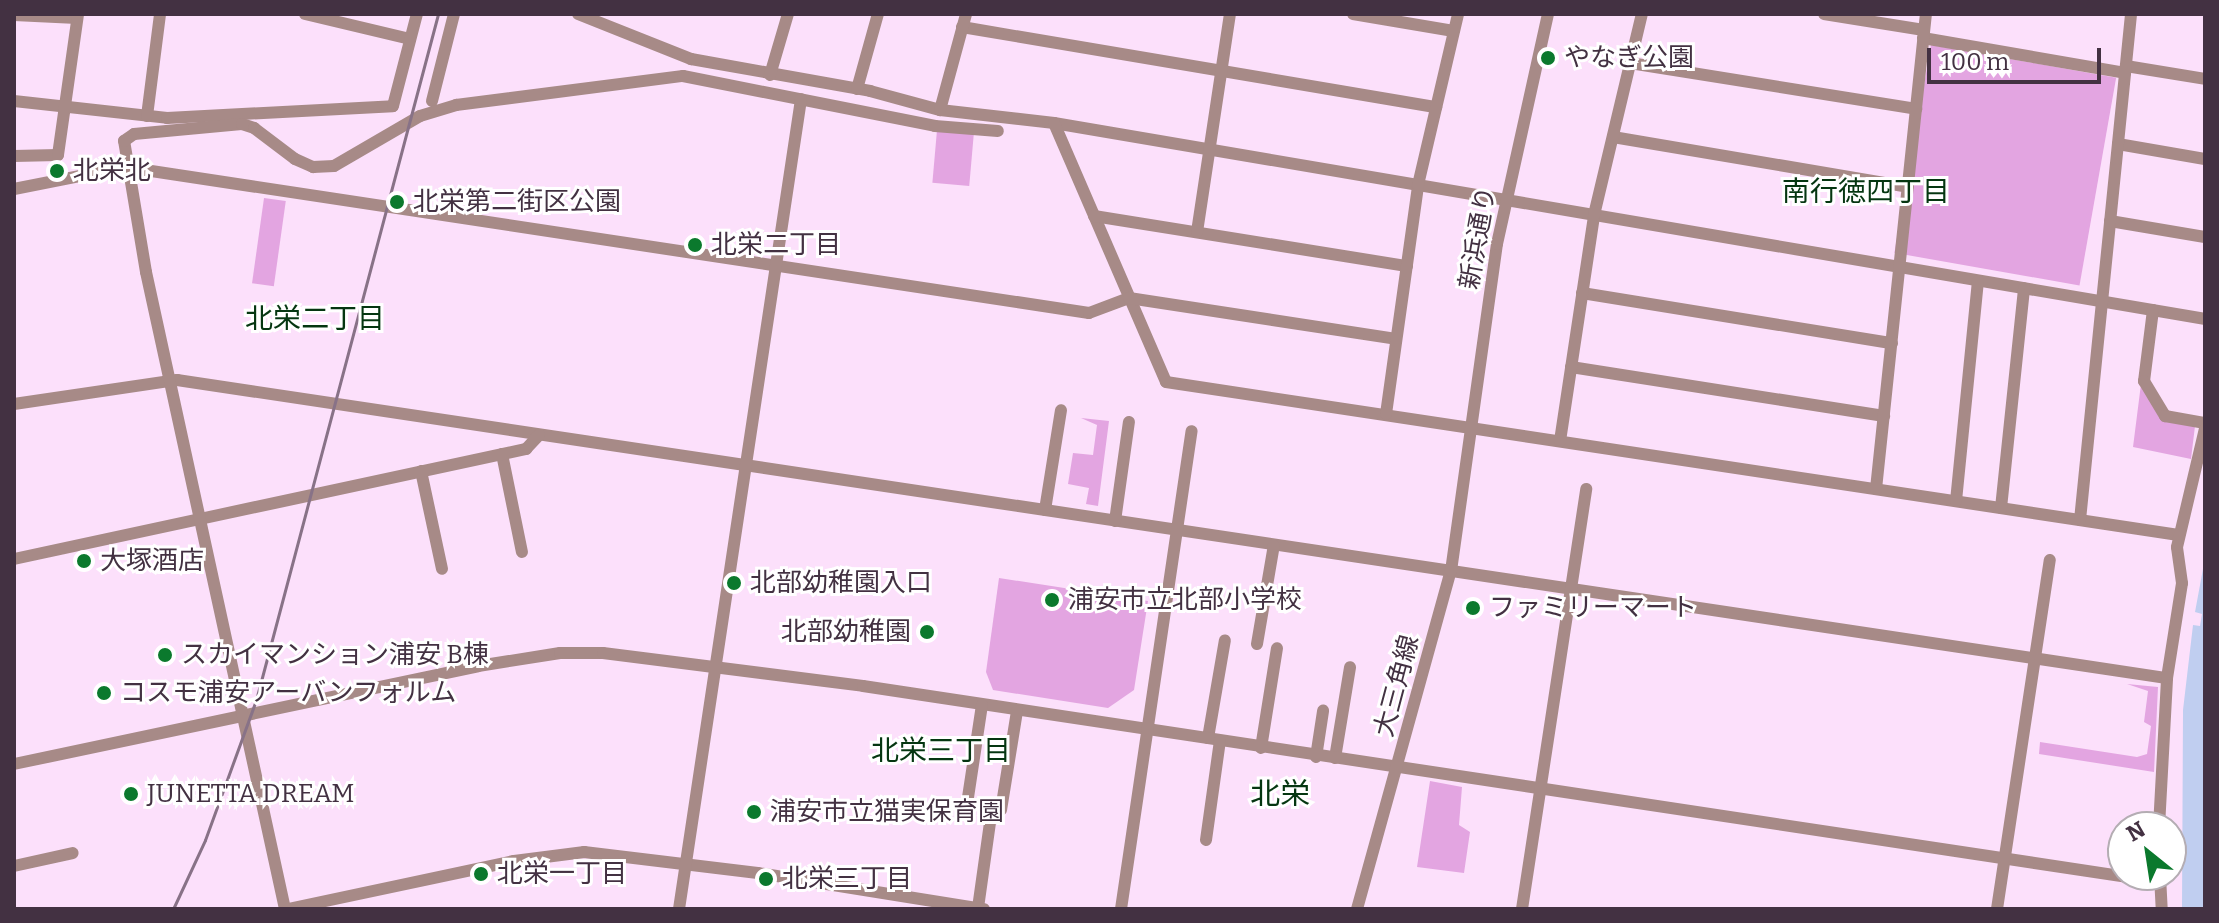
<!DOCTYPE html>
<html>
<head>
<meta charset="utf-8">
<style>
	body { margin:0 }
	#map { position:relative; width:2219px; height:923px; overflow:hidden; background:#fce0fb; font-family:Bitter,"Noto Sans JP",serif }
	div>[style] { position:absolute }
	.green>* { inset:0; background:#e3a5e1; transform-origin:0 0 }
	.water>* { inset:0; background:#c0cef0 }
	.minor>* { height:12px; margin:-6px; padding:0 6px; transform-origin:6px; border-radius:6px; background:#a78a87 }
	.rail>* { height:3px; margin:-1.5px; padding:0 1.5px; transform-origin:1.5px; border-radius:1.5px; background:#887287 }
	.dots>* { width:22px; height:22px; translate:-50% -50%; box-sizing:border-box; border:4px solid #fff; border-radius:50% }
	span { translate:-50% -50%; white-space:nowrap; text-align:center; line-height:1.15; -webkit-text-stroke:6px #fff; paint-order:stroke }
	.poi-label { font-size:26px; color:#433142 }
	.left { translate:0 -50%; text-align:left }
	.right { translate:-100% -50%; text-align:right }
	.street-label { font-size:26px; color:#433142 }
	.neighbourhood-label { font-size:28px; color:#053611 }
	.quarter-label { font-size:30px; color:#053611 }
	.frame { position:absolute; inset:0; border:16px solid #433142; pointer-events:none }
	.north { position:absolute; left:2107px; top:811px; width:80px; height:80px; box-sizing:border-box; background:#fff; border:2px solid #b4adb3; border-radius:50%; rotate:330deg; font-size:22px; font-weight:700; line-height:32px; text-align:center; color:#433142 }
	.north::after { content:''; display:block; margin:auto; width:28px; height:36px; background:#0b792d; clip-path:polygon(50% 0,100% 100%,50% 72%,0 100%) }
	.scale { position:absolute; left:1927px; top:48px; width:174px; height:36px; box-sizing:border-box; border:4px solid #433142; border-top:0; padding-left:10px; font-size:24px; line-height:28px; white-space:nowrap; color:#433142; -webkit-text-stroke:6px #fff; paint-order:stroke }
</style>
</head>
<body>
<div id="map">
	<div class="green">
		<div style="left:1931px;top:45px;width:188px;height:211px;rotate:10deg"></div>
		<div style="left:937px;top:130px;width:37px;height:53px;rotate:5deg"></div>
		<div style="left:264px;top:198px;width:22px;height:86px;rotate:8deg"></div>
		<div style="clip-path:polygon(2141px 384px,2161px 420px,2195px 426px,2191px 459px,2133px 447px)"></div>
		<div style="clip-path:polygon(1081px 418px,1109px 421px,1098px 506px,1086px 504px,1089px 488px,1068px 484px,1073px 453px,1093px 455px,1097px 425px)"></div>
		<div style="clip-path:polygon(999px 578px,1148px 601px,1134px 690px,1108px 708px,993px 690px,986px 672px)"></div>
		<div style="clip-path:polygon(2127px 684px,2158px 687px,2154px 772px,2039px 754px,2040px 742px,2137px 757px,2147px 754px,2151px 726px,2144px 722px,2148px 691px)"></div>
		<div style="clip-path:polygon(1430px 781px,1462px 787px,1459px 825px,1470px 832px,1464px 873px,1417px 867px)"></div>
	</div>
	<div class="water">
		<div style="clip-path:polygon(2205px 558px,2205px 909px,2182px 909px,2183px 710px,2193px 625px,2200px 626px,2202px 614px,2195px 612px)"></div>
	</div>
	<div class="minor">
		<div style="left:305px;top:14px;width:108px;rotate:13.4deg"></div>
		<div style="left:578px;top:14px;width:122px;rotate:21.7deg"></div>
		<div style="left:691px;top:59px;width:182px;rotate:10.1deg"></div>
		<div style="left:870px;top:91px;width:73px;rotate:15.2deg"></div>
		<div style="left:940px;top:110px;width:115px;rotate:6.5deg"></div>
		<div style="left:1054px;top:123px;width:1168px;rotate:9.66deg"></div>
		<div style="left:1353px;top:14px;width:102px;rotate:9.6deg"></div>
		<div style="left:1824px;top:14px;width:101px;rotate:9.1deg"></div>
		<div style="left:14px;top:15px;width:63px;rotate:2.7deg"></div>
		<div style="left:962px;top:27px;width:481px;rotate:9.6deg"></div>
		<div style="left:1923px;top:38px;width:205px;rotate:9.8deg"></div>
		<div style="left:1630px;top:63px;width:290px;rotate:9.1deg"></div>
		<div style="left:2126px;top:66px;width:80px;rotate:9.3deg"></div>
		<div style="left:770px;top:75px;width:64px;rotate:-73.6deg"></div>
		<div style="left:857px;top:89px;width:78px;rotate:-74.4deg"></div>
		<div style="left:14px;top:101px;width:154px;rotate:6.3deg"></div>
		<div style="left:167px;top:118px;width:226px;rotate:-3deg"></div>
		<div style="left:393px;top:106px;width:95px;rotate:-75.4deg"></div>
		<div style="left:432px;top:101px;width:90px;rotate:-75.8deg"></div>
		<div style="left:940px;top:110px;width:99px;rotate:-74.8deg"></div>
		<div style="left:147px;top:116px;width:103px;rotate:-82.7deg"></div>
		<div style="left:1054px;top:123px;width:282px;rotate:66.6deg"></div>
		<div style="left:1166px;top:382px;width:1024px;rotate:8.59deg"></div>
		<div style="left:1613px;top:137px;width:299px;rotate:9.6deg"></div>
		<div style="left:2118px;top:144px;width:88px;rotate:9.8deg"></div>
		<div style="left:14px;top:156px;width:44px;rotate:-1.3deg"></div>
		<div style="left:58px;top:155px;width:142px;rotate:-81.9deg"></div>
		<div style="left:14px;top:189px;width:113px;rotate:-11.2deg"></div>
		<div style="left:125px;top:167px;width:975px;rotate:8.61deg"></div>
		<div style="left:1089px;top:313px;width:43px;rotate:-20.6deg"></div>
		<div style="left:1129px;top:298px;width:270px;rotate:8.7deg"></div>
		<div style="left:1094px;top:216px;width:317px;rotate:9.1deg"></div>
		<div style="left:2110px;top:221px;width:96px;rotate:9.6deg"></div>
		<div style="left:1197px;top:232px;width:220px;rotate:-81.4deg"></div>
		<div style="left:1582px;top:293px;width:314px;rotate:9.2deg"></div>
		<div style="left:2153px;top:310px;width:72px;rotate:97.2deg"></div>
		<div style="left:2144px;top:381px;width:41px;rotate:59deg"></div>
		<div style="left:2165px;top:416px;width:41px;rotate:9.9deg"></div>
		<div style="left:1571px;top:367px;width:317px;rotate:8.9deg"></div>
		<div style="left:14px;top:404px;width:165px;rotate:-8.4deg"></div>
		<div style="left:177px;top:380px;width:2012px;rotate:8.52deg"></div>
		<div style="left:1386px;top:414px;width:231px;rotate:-82deg"></div>
		<div style="left:1418px;top:185px;width:176px;rotate:-76.8deg"></div>
		<div style="left:1560px;top:441px;width:229px;rotate:-81.4deg"></div>
		<div style="left:1594px;top:215px;width:207px;rotate:-76.6deg"></div>
		<div style="left:502px;top:454px;width:100px;rotate:78.5deg"></div>
		<div style="left:421px;top:471px;width:100px;rotate:77.9deg"></div>
		<div style="left:1876px;top:489px;width:478px;rotate:-84deg"></div>
		<div style="left:1956px;top:501px;width:221px;rotate:-84.3deg"></div>
		<div style="left:2001px;top:508px;width:221px;rotate:-84deg"></div>
		<div style="left:1045px;top:510px;width:101px;rotate:-80.9deg"></div>
		<div style="left:2080px;top:520px;width:509px;rotate:-84.24deg"></div>
		<div style="left:1115px;top:521px;width:100px;rotate:-82deg"></div>
		<div style="left:14px;top:559px;width:524px;rotate:-12.13deg"></div>
		<div style="left:526px;top:449px;width:19px;rotate:-47deg"></div>
		<div style="left:1257px;top:644px;width:100px;rotate:-80.3deg"></div>
		<div style="left:1208px;top:738px;width:99px;rotate:-80.2deg"></div>
		<div style="left:1261px;top:748px;width:101px;rotate:-80.9deg"></div>
		<div style="left:1316px;top:757px;width:47px;rotate:-81.3deg"></div>
		<div style="left:1335px;top:758px;width:92px;rotate:-80.6deg"></div>
		<div style="left:14px;top:764px;width:474px;rotate:-11.9deg"></div>
		<div style="left:478px;top:666px;width:83px;rotate:-9deg"></div>
		<div style="left:560px;top:653px;width:43px"></div>
		<div style="left:603px;top:653px;width:262px;rotate:7.2deg"></div>
		<div style="left:863px;top:686px;width:1313px;rotate:8.59deg"></div>
		<div style="left:967px;top:804px;width:100px;rotate:-81.4deg"></div>
		<div style="left:1001px;top:810px;width:100px;rotate:-80.8deg"></div>
		<div style="left:2159px;top:827px;width:149px;rotate:-86.9deg"></div>
		<div style="left:2167px;top:678px;width:96px;rotate:-81deg"></div>
		<div style="left:2182px;top:583px;width:36px;rotate:-98deg"></div>
		<div style="left:2177px;top:547px;width:121px;rotate:-76.7deg"></div>
		<div style="left:1206px;top:840px;width:100px;rotate:-82deg"></div>
		<div style="left:14px;top:866px;width:60px;rotate:-12.4deg"></div>
		<div style="left:2160px;top:876px;width:33px;rotate:87deg"></div>
		<div style="left:978px;top:908px;width:101px;rotate:-82deg"></div>
		<div style="left:285px;top:909px;width:652px;rotate:-102.31deg"></div>
		<div style="left:146px;top:272px;width:133px;rotate:-99.5deg"></div>
		<div style="left:124px;top:141px;width:12px;rotate:-35deg"></div>
		<div style="left:134px;top:134px;width:108px;rotate:-5.3deg"></div>
		<div style="left:242px;top:124px;width:13px;rotate:18deg"></div>
		<div style="left:254px;top:128px;width:51px;rotate:37.1deg"></div>
		<div style="left:295px;top:159px;width:20px;rotate:24deg"></div>
		<div style="left:313px;top:167px;width:21px;rotate:-3deg"></div>
		<div style="left:334px;top:166px;width:99px;rotate:-30.2deg"></div>
		<div style="left:420px;top:116px;width:38px;rotate:-17deg"></div>
		<div style="left:456px;top:105px;width:229px;rotate:-7.3deg"></div>
		<div style="left:683px;top:76px;width:257px;rotate:11.2deg"></div>
		<div style="left:935px;top:126px;width:63px;rotate:4.5deg"></div>
		<div style="left:288px;top:909px;width:231px;rotate:-12deg"></div>
		<div style="left:514px;top:861px;width:71px;rotate:-7.3deg"></div>
		<div style="left:584px;top:852px;width:175px;rotate:6.9deg"></div>
		<div style="left:758px;top:873px;width:229px;rotate:9.1deg"></div>
		<div style="left:679px;top:909px;width:819px;rotate:-81.43deg"></div>
		<div style="left:1121px;top:909px;width:483px;rotate:-81.6deg"></div>
		<div style="left:1357px;top:909px;width:351px;rotate:-74.5deg"></div>
		<div style="left:1451px;top:571px;width:330px;rotate:-82deg"></div>
		<div style="left:1497px;top:244px;width:236px;rotate:-77.5deg"></div>
		<div style="left:1522px;top:909px;width:425px;rotate:-81.3deg"></div>
		<div style="left:1997px;top:909px;width:353px;rotate:-81.4deg"></div>
	</div>
	<div class="rail">
		<div style="left:173px;top:909px;width:76px;rotate:-65.1deg"></div>
		<div style="left:205px;top:840px;width:149px;rotate:-70deg"></div>
		<div style="left:256px;top:700px;width:710px;rotate:-75.14deg"></div>
	</div>
	<div class="dots">
		<div style="left:1548px;top:58px;background:#0b792d"></div>
		<div style="left:57px;top:171px;background:#0b792d"></div>
		<div style="left:397px;top:202px;background:#0b792d"></div>
		<div style="left:695px;top:245px;background:#0b792d"></div>
		<div style="left:84px;top:561px;background:#0b792d"></div>
		<div style="left:734px;top:583px;background:#0b792d"></div>
		<div style="left:1052px;top:600px;background:#0b792d"></div>
		<div style="left:1473px;top:608px;background:#0b792d"></div>
		<div style="left:927px;top:632px;background:#0b792d"></div>
		<div style="left:165px;top:655px;background:#0b792d"></div>
		<div style="left:104px;top:693px;background:#0b792d"></div>
		<div style="left:131px;top:794px;background:#0b792d"></div>
		<div style="left:754px;top:812px;background:#0b792d"></div>
		<div style="left:481px;top:874px;background:#0b792d"></div>
		<div style="left:766px;top:879px;background:#0b792d"></div>
	</div>
	<div class="poi-label">
		<span class="left" style="left:1564px;top:58px">やなぎ公園</span>
		<span class="left" style="left:73px;top:171px">北栄北</span>
		<span class="left" style="left:413px;top:202px">北栄第二街区公園</span>
		<span class="left" style="left:711px;top:245px">北栄二丁目</span>
		<span class="left" style="left:100px;top:561px">大塚酒店</span>
		<span class="left" style="left:750px;top:583px">北部幼稚園入口</span>
		<span class="left" style="left:1068px;top:600px">浦安市立北部小学校</span>
		<span class="left" style="left:1489px;top:608px">ファミリーマート</span>
		<span class="right" style="left:911px;top:632px">北部幼稚園</span>
		<span class="left" style="left:181px;top:655px">スカイマンション浦安 B棟</span>
		<span class="left" style="left:120px;top:693px">コスモ浦安アーバンフォルム</span>
		<span class="left" style="left:147px;top:794px">JUNETTA DREAM</span>
		<span class="left" style="left:770px;top:812px">浦安市立猫実保育園</span>
		<span class="left" style="left:497px;top:874px">北栄一丁目</span>
		<span class="left" style="left:782px;top:879px">北栄三丁目</span>
	</div>
	<div class="street-label">
		<span style="left:1478px;top:238px;rotate:-80deg">新浜通り</span>
		<span style="left:1397px;top:686px;rotate:-75deg">大三角線</span>
	</div>
	<div class="neighbourhood-label">
		<span style="left:1866px;top:192px">南行徳四丁目</span>
		<span style="left:315px;top:319px">北栄二丁目</span>
		<span style="left:941px;top:751px">北栄三丁目</span>
	</div>
	<div class="quarter-label">
		<span style="left:1280px;top:794px">北栄</span>
	</div>
	<div class="frame"></div>
	<div class="north">N</div>
	<div class="scale">100 m</div>
</div>
</body>
</html>
